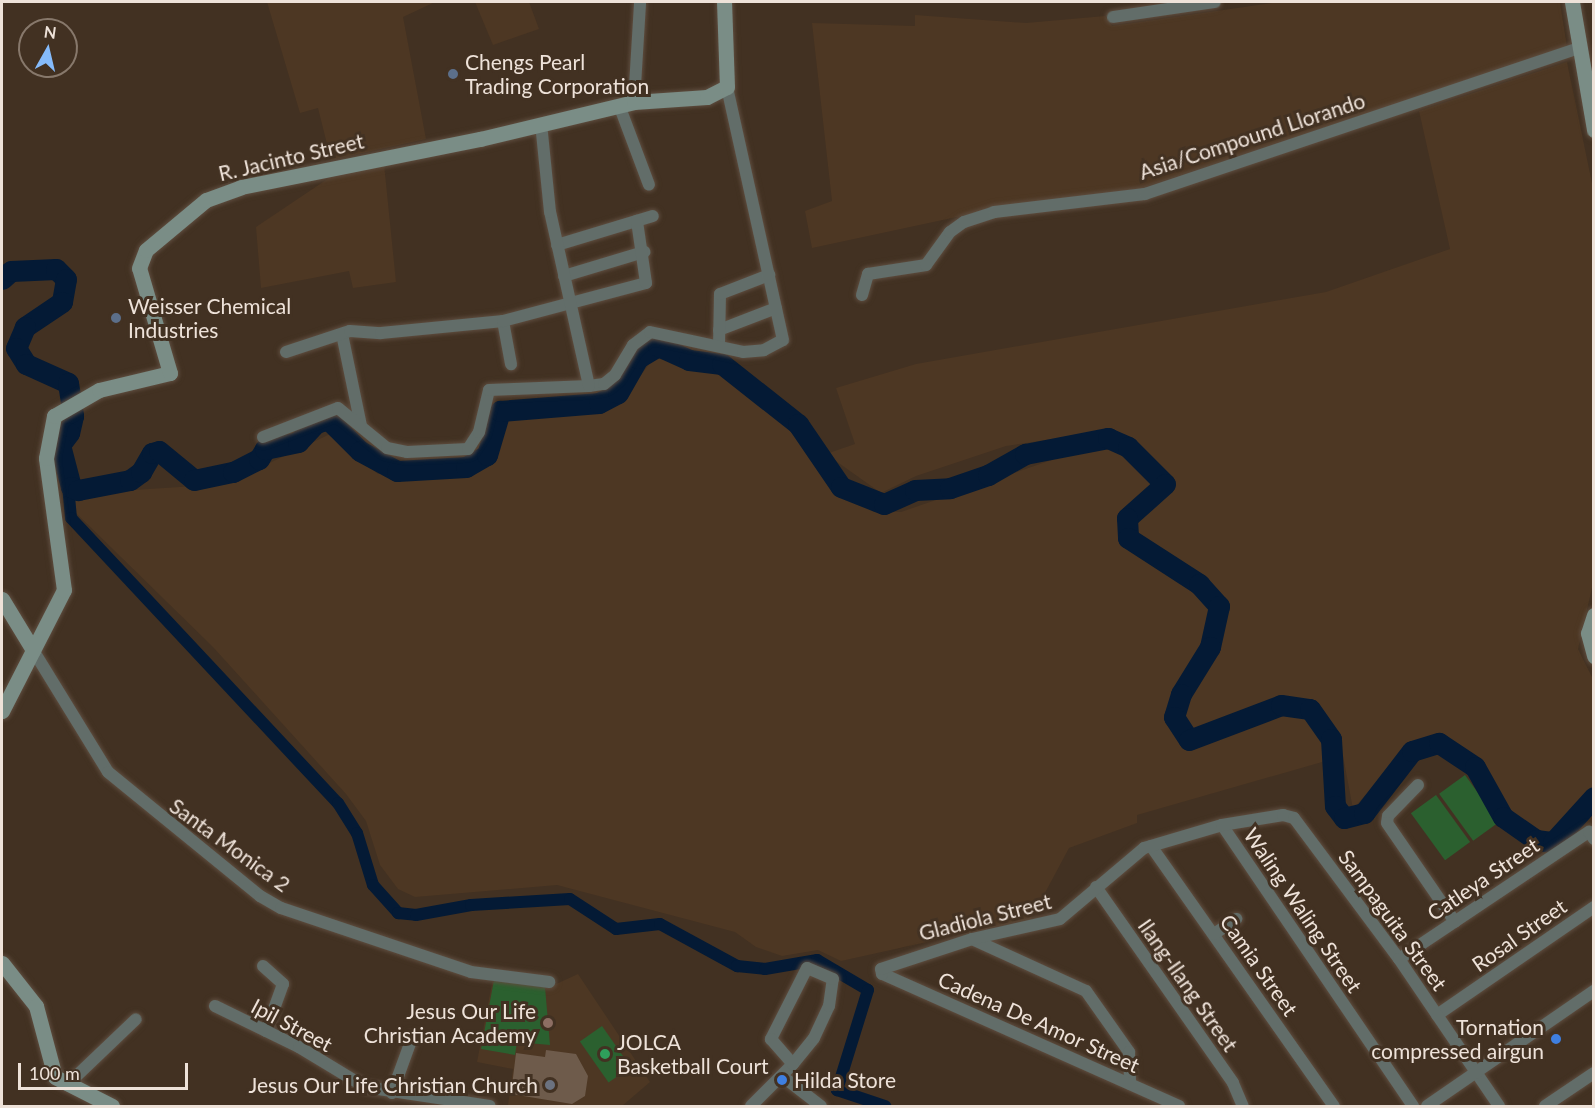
<!DOCTYPE html>
<html>
<head>
<meta charset="utf-8">
<style>
	body { margin:0 }
	#map { position:relative; width:1595px; height:1108px; overflow:hidden; background:#423122; font-family:Lato,sans-serif }
	div>[style] { position:absolute }
	.built>* { inset:0; background:#4d3723 }
	.green>* { inset:0; background:#2b602f; transform-origin:0 0 }
	.canal>* { height:12px; margin:-6px; padding:0 6px; transform-origin:6px; border-radius:6px; background:#041a35 }
	.river>* { height:21px; margin:-10.5px; padding:0 10.5px; transform-origin:10.5px; border-radius:10.5px; background:#041a35 }
	.building>* { inset:0; background:#6e5b4b }
	.roads { filter:drop-shadow(0 0 2px #5e4d3f) drop-shadow(0 0 2px #5e4d3f) }
	.street>* { height:12px; margin:-6px; padding:0 6px; transform-origin:6px; border-radius:6px; background:#626d69 }
	.secondary>* { height:15px; margin:-7.5px; padding:0 7.5px; transform-origin:7.5px; border-radius:7.5px; background:#7a8d86 }
	.dots>* { width:16px; height:16px; translate:-50% -50%; box-sizing:border-box; border:3px solid #423122; border-radius:50% }
	span { translate:-50% -50%; white-space:nowrap; text-align:center; line-height:1.15; -webkit-text-stroke:6px #423122; paint-order:stroke }
	.poi-label { font-size:21px; color:#eee2d9 }
	.left { translate:0 -50%; text-align:left }
	.right { translate:-100% -50%; text-align:right }
	.street-label { font-size:21px; color:#eee2d9 }
	.frame { position:absolute; inset:0; border:3px solid #eee2d9; pointer-events:none }
	.north { position:absolute; left:18px; top:18px; width:60px; height:60px; box-sizing:border-box; background:#423122; border:2px solid #87786b; border-radius:50%; rotate:8deg; font-size:16px; font-weight:700; line-height:24px; text-align:center; color:#eee2d9 }
	.north::after { content:''; display:block; margin:auto; width:21px; height:27px; background:#85bbfb; clip-path:polygon(50% 0,100% 100%,50% 72%,0 100%) }
	.scale { position:absolute; left:18px; top:1063px; width:170px; height:27px; box-sizing:border-box; border:3px solid #eee2d9; border-top:0; padding-left:8px; font-size:18px; line-height:21px; white-space:nowrap; color:#eee2d9; -webkit-text-stroke:4px #423122; paint-order:stroke }
</style>
</head>
<body>
<div id="map">
	<div class="built">
		<div style="clip-path:polygon(267px 2px,435px 2px,403px 17px,426px 139px,331px 160px,318px 108px,300px 113px)"></div>
		<div style="clip-path:polygon(475px 2px,529px 2px,539px 29px,493px 45px)"></div>
		<div style="clip-path:polygon(1279px 2px,1560px 2px,1567px 47px,1142px 188px,980px 212px,812px 248px,805px 211px,832px 201px,812px 23px,915px 26px,915px 15px,1026px 23px,1105px 16px,1112px 26px)"></div>
		<div style="clip-path:polygon(1567px 62px,1594px 193px,1594px 579px,1578px 649px,1593px 679px,1594px 790px,1554px 837px,1504px 812px,1478px 766px,1442px 738px,1409px 746px,1353px 809px,1343px 756px,1137px 815px,1137px 823px,1069px 848px,1031px 919px,841px 961px,818px 950px,782px 956px,756px 947px,735px 932px,557px 885px,415px 897px,398px 889px,380px 865px,366px 821px,346px 794px,213px 647px,75px 512px,72px 494px,226px 484px,330px 434px,378px 474px,457px 474px,488px 466px,509px 418px,618px 405px,654px 358px,721px 370px,765px 410px,795px 425px,830px 485px,874px 512px,901px 512px,1107px 441px,1111px 430px,1006px 446px,916px 476px,881px 493px,826px 454px,855px 444px,836px 388px,916px 364px,1326px 292px,1450px 249px,1419px 111px)"></div>
		<div style="clip-path:polygon(384px 164px,396px 282px,353px 288px,349px 271px,261px 288px,256px 227px,329px 178px)"></div>
		<div style="clip-path:polygon(578px 974px,650px 1082px,622px 1106px,508px 1105px,513px 1069px,477px 1062px,493px 978px,554px 985px)"></div>
	</div>
	<div class="green">
		<div style="left:1465px;top:775px;width:58px;height:32px;rotate:54deg"></div>
		<div style="left:1436px;top:795px;width:58px;height:31px;rotate:54deg"></div>
		<div style="clip-path:polygon(494px 980px,545px 987px,550px 1045px,517px 1042px,515px 1055px,481px 1049px)"></div>
		<div style="left:602px;top:1026px;width:50px;height:27px;rotate:55deg"></div>
	</div>
	<div class="canal">
		<div style="left:67px;top:475px;width:43px;rotate:84.7deg"></div>
		<div style="left:71px;top:518px;width:391px;rotate:46.9deg"></div>
		<div style="left:338px;top:803px;width:36px;rotate:58deg"></div>
		<div style="left:357px;top:833px;width:54px;rotate:72.9deg"></div>
		<div style="left:373px;top:885px;width:38px;rotate:48deg"></div>
		<div style="left:398px;top:913px;width:18px;rotate:6deg"></div>
		<div style="left:416px;top:915px;width:56px;rotate:-10.3deg"></div>
		<div style="left:471px;top:905px;width:99px;rotate:-3.5deg"></div>
		<div style="left:570px;top:899px;width:55px;rotate:33.1deg"></div>
		<div style="left:616px;top:929px;width:44px;rotate:-6.5deg"></div>
		<div style="left:660px;top:924px;width:88px;rotate:28.6deg"></div>
		<div style="left:737px;top:966px;width:28px;rotate:6deg"></div>
		<div style="left:765px;top:969px;width:53px;rotate:-9.8deg"></div>
		<div style="left:817px;top:960px;width:59px;rotate:30.5deg"></div>
		<div style="left:868px;top:990px;width:105px;rotate:107.2deg"></div>
		<div style="left:837px;top:1090px;width:51px;rotate:18.4deg"></div>
	</div>
	<div class="river">
		<div style="left:2px;top:279px;width:12px;rotate:-42deg"></div>
		<div style="left:11px;top:271px;width:45px;rotate:-2.5deg"></div>
		<div style="left:56px;top:269px;width:14px;rotate:45deg"></div>
		<div style="left:66px;top:279px;width:23px;rotate:100deg"></div>
		<div style="left:62px;top:302px;width:45px;rotate:146deg"></div>
		<div style="left:25px;top:327px;width:23px;rotate:113deg"></div>
		<div style="left:16px;top:348px;width:19px;rotate:58deg"></div>
		<div style="left:26px;top:364px;width:46px;rotate:24.3deg"></div>
		<div style="left:68px;top:383px;width:33px;rotate:81deg"></div>
		<div style="left:73px;top:416px;width:17px;rotate:103deg"></div>
		<div style="left:69px;top:433px;width:15px;rotate:127deg"></div>
		<div style="left:60px;top:445px;width:43px;rotate:75.3deg"></div>
		<div style="left:71px;top:487px;width:8px;rotate:23deg"></div>
		<div style="left:78px;top:490px;width:53px;rotate:-10.9deg"></div>
		<div style="left:130px;top:480px;width:14px;rotate:-36deg"></div>
		<div style="left:141px;top:472px;width:22px;rotate:-60deg"></div>
		<div style="left:152px;top:453px;width:7px;rotate:-16deg"></div>
		<div style="left:159px;top:451px;width:45px;rotate:39.6deg"></div>
		<div style="left:194px;top:480px;width:40px;rotate:-12deg"></div>
		<div style="left:233px;top:472px;width:29px;rotate:-27deg"></div>
		<div style="left:259px;top:459px;width:12px;rotate:-59deg"></div>
		<div style="left:265px;top:449px;width:34px;rotate:-12deg"></div>
		<div style="left:298px;top:442px;width:26px;rotate:-47deg"></div>
		<div style="left:316px;top:423px;width:13px;rotate:-18deg"></div>
		<div style="left:328px;top:419px;width:45px;rotate:45deg"></div>
		<div style="left:360px;top:451px;width:42px;rotate:28.4deg"></div>
		<div style="left:397px;top:471px;width:69px;rotate:-3.3deg"></div>
		<div style="left:466px;top:467px;width:24px;rotate:-30deg"></div>
		<div style="left:487px;top:455px;width:46px;rotate:-73.5deg"></div>
		<div style="left:500px;top:411px;width:99px;rotate:-4.6deg"></div>
		<div style="left:599px;top:403px;width:21px;rotate:-28deg"></div>
		<div style="left:618px;top:393px;width:40px;rotate:-60.3deg"></div>
		<div style="left:638px;top:358px;width:23px;rotate:-31deg"></div>
		<div style="left:658px;top:346px;width:34px;rotate:24deg"></div>
		<div style="left:689px;top:360px;width:33px;rotate:7deg"></div>
		<div style="left:722px;top:364px;width:97px;rotate:38.3deg"></div>
		<div style="left:798px;top:424px;width:76px;rotate:55.7deg"></div>
		<div style="left:841px;top:487px;width:46px;rotate:21.6deg"></div>
		<div style="left:884px;top:504px;width:34px;rotate:-24deg"></div>
		<div style="left:915px;top:490px;width:35px;rotate:-3deg"></div>
		<div style="left:950px;top:488px;width:40px;rotate:-18.9deg"></div>
		<div style="left:988px;top:475px;width:43px;rotate:-29.6deg"></div>
		<div style="left:1025px;top:454px;width:85px;rotate:-10.9deg"></div>
		<div style="left:1108px;top:438px;width:22px;rotate:24deg"></div>
		<div style="left:1128px;top:447px;width:52px;rotate:45deg"></div>
		<div style="left:1165px;top:484px;width:51px;rotate:138.2deg"></div>
		<div style="left:1127px;top:518px;width:20px;rotate:87deg"></div>
		<div style="left:1128px;top:538px;width:85px;rotate:32.9deg"></div>
		<div style="left:1199px;top:584px;width:30px;rotate:48deg"></div>
		<div style="left:1219px;top:606px;width:42px;rotate:102.4deg"></div>
		<div style="left:1210px;top:647px;width:55px;rotate:121.7deg"></div>
		<div style="left:1181px;top:694px;width:24px;rotate:107deg"></div>
		<div style="left:1174px;top:717px;width:27px;rotate:57deg"></div>
		<div style="left:1189px;top:740px;width:98px;rotate:-20.8deg"></div>
		<div style="left:1281px;top:705px;width:29px;rotate:8deg"></div>
		<div style="left:1310px;top:709px;width:37px;rotate:55deg"></div>
		<div style="left:1331px;top:739px;width:67px;rotate:86.6deg"></div>
		<div style="left:1335px;top:806px;width:15px;rotate:53deg"></div>
		<div style="left:1344px;top:818px;width:21px;rotate:-14deg"></div>
		<div style="left:1364px;top:813px;width:78px;rotate:-52.3deg"></div>
		<div style="left:1412px;top:751px;width:28px;rotate:-17deg"></div>
		<div style="left:1439px;top:743px;width:43px;rotate:33.7deg"></div>
		<div style="left:1475px;top:767px;width:57px;rotate:60.8deg"></div>
		<div style="left:1503px;top:817px;width:40px;rotate:34.9deg"></div>
		<div style="left:1536px;top:840px;width:17px;rotate:7deg"></div>
		<div style="left:1553px;top:842px;width:61px;rotate:-47.7deg"></div>
	</div>
	<div class="building">
		<div style="clip-path:polygon(546px 1050px,576px 1054px,588px 1076px,585px 1096px,572px 1104px,511px 1094px,516px 1053px,545px 1057px)"></div>
	</div>
	<div class="roads">
		<div class="street">
			<div style="left:1113px;top:17px;width:103px;rotate:-8.4deg"></div>
			<div style="left:634px;top:102px;width:99px;rotate:-86.5deg"></div>
			<div style="left:619px;top:105px;width:85px;rotate:69.4deg"></div>
			<div style="left:557px;top:245px;width:100px;rotate:-16.8deg"></div>
			<div style="left:564px;top:276px;width:84px;rotate:-16.7deg"></div>
			<div style="left:862px;top:295px;width:22px;rotate:-74deg"></div>
			<div style="left:868px;top:274px;width:59px;rotate:-8.8deg"></div>
			<div style="left:926px;top:265px;width:41px;rotate:-54deg"></div>
			<div style="left:950px;top:232px;width:17px;rotate:-36deg"></div>
			<div style="left:964px;top:222px;width:32px;rotate:-18deg"></div>
			<div style="left:994px;top:212px;width:152px;rotate:-6.8deg"></div>
			<div style="left:1145px;top:194px;width:457px;rotate:-18.6deg"></div>
			<div style="left:503px;top:321px;width:44px;rotate:79.5deg"></div>
			<div style="left:719px;top:330px;width:61px;rotate:-21.1deg"></div>
			<div style="left:342px;top:334px;width:94px;rotate:78.3deg"></div>
			<div style="left:719px;top:346px;width:52px;rotate:-88.9deg"></div>
			<div style="left:720px;top:294px;width:53px;rotate:-21.2deg"></div>
			<div style="left:286px;top:352px;width:67px;rotate:-18.2deg"></div>
			<div style="left:350px;top:331px;width:31px;rotate:4deg"></div>
			<div style="left:381px;top:333px;width:123px;rotate:-5.6deg"></div>
			<div style="left:503px;top:321px;width:148px;rotate:-14.9deg"></div>
			<div style="left:646px;top:283px;width:63px;rotate:-98.3deg"></div>
			<div style="left:589px;top:386px;width:15px;rotate:-8deg"></div>
			<div style="left:604px;top:384px;width:14px;rotate:-39deg"></div>
			<div style="left:615px;top:375px;width:35px;rotate:-59deg"></div>
			<div style="left:633px;top:345px;width:21px;rotate:-37deg"></div>
			<div style="left:650px;top:332px;width:95px;rotate:12.1deg"></div>
			<div style="left:743px;top:352px;width:21px;rotate:-5deg"></div>
			<div style="left:764px;top:350px;width:21px;rotate:-28deg"></div>
			<div style="left:783px;top:340px;width:259px;rotate:-102.5deg"></div>
			<div style="left:263px;top:437px;width:80px;rotate:-21.1deg"></div>
			<div style="left:338px;top:408px;width:63px;rotate:39.2deg"></div>
			<div style="left:387px;top:448px;width:20px;rotate:11deg"></div>
			<div style="left:407px;top:452px;width:61px;rotate:-2.8deg"></div>
			<div style="left:468px;top:449px;width:20px;rotate:-57deg"></div>
			<div style="left:479px;top:432px;width:43px;rotate:-76.6deg"></div>
			<div style="left:489px;top:390px;width:100px;rotate:-2.3deg"></div>
			<div style="left:589px;top:386px;width:178px;rotate:-102.6deg"></div>
			<div style="left:550px;top:212px;width:88px;rotate:-95.8deg"></div>
			<div style="left:33px;top:650px;width:143px;rotate:58.4deg"></div>
			<div style="left:108px;top:772px;width:196px;rotate:39.2deg"></div>
			<div style="left:260px;top:896px;width:24px;rotate:30deg"></div>
			<div style="left:281px;top:908px;width:200px;rotate:18.6deg"></div>
			<div style="left:471px;top:972px;width:79px;rotate:7.3deg"></div>
			<div style="left:1418px;top:785px;width:43px;rotate:134.1deg"></div>
			<div style="left:1388px;top:816px;width:7px;rotate:98deg"></div>
			<div style="left:1387px;top:823px;width:120px;rotate:55.5deg"></div>
			<div style="left:1222px;top:825px;width:340px;rotate:55.8deg"></div>
			<div style="left:1151px;top:846px;width:318px;rotate:54.9deg"></div>
			<div style="left:1096px;top:887px;width:239px;rotate:55deg"></div>
			<div style="left:1233px;top:1083px;width:25px;rotate:67deg"></div>
			<div style="left:1214px;top:934px;width:27px;rotate:-34deg"></div>
			<div style="left:972px;top:939px;width:125px;rotate:24.5deg"></div>
			<div style="left:1086px;top:991px;width:75px;rotate:54.8deg"></div>
			<div style="left:1129px;top:1052px;width:32px;rotate:88deg"></div>
			<div style="left:1399px;top:959px;width:229px;rotate:-33.8deg"></div>
			<div style="left:1589px;top:832px;width:9px;rotate:54deg"></div>
			<div style="left:263px;top:966px;width:27px;rotate:42deg"></div>
			<div style="left:283px;top:984px;width:50px;rotate:109.9deg"></div>
			<div style="left:215px;top:1006px;width:93px;rotate:26deg"></div>
			<div style="left:299px;top:1047px;width:77px;rotate:31.2deg"></div>
			<div style="left:365px;top:1087px;width:126px;rotate:8.6deg"></div>
			<div style="left:1437px;top:1015px;width:191px;rotate:-34.5deg"></div>
			<div style="left:782px;top:1076px;width:49px;rotate:37.6deg"></div>
			<div style="left:67px;top:1085px;width:95px;rotate:-43.7deg"></div>
			<div style="left:392px;top:1093px;width:59px;rotate:-70deg"></div>
			<div style="left:751px;top:1106px;width:59px;rotate:-45deg"></div>
			<div style="left:793px;top:1064px;width:33px;rotate:-51deg"></div>
			<div style="left:814px;top:1038px;width:35px;rotate:-65deg"></div>
			<div style="left:829px;top:1006px;width:27px;rotate:-82deg"></div>
			<div style="left:833px;top:979px;width:28px;rotate:-157deg"></div>
			<div style="left:807px;top:968px;width:80px;rotate:116.9deg"></div>
			<div style="left:771px;top:1039px;width:33px;rotate:49deg"></div>
			<div style="left:1179px;top:1106px;width:325px;rotate:-156deg"></div>
			<div style="left:882px;top:974px;width:5px;rotate:-101deg"></div>
			<div style="left:881px;top:969px;width:96px;rotate:-18.2deg"></div>
			<div style="left:972px;top:939px;width:90px;rotate:-12.8deg"></div>
			<div style="left:1060px;top:919px;width:110px;rotate:-40.2deg"></div>
			<div style="left:1144px;top:848px;width:81px;rotate:-16.4deg"></div>
			<div style="left:1222px;top:825px;width:62px;rotate:-9.3deg"></div>
			<div style="left:1283px;top:815px;width:11px;rotate:15deg"></div>
			<div style="left:1294px;top:818px;width:176px;rotate:53.3deg"></div>
			<div style="left:1399px;top:959px;width:178px;rotate:55.8deg"></div>
			<div style="left:1427px;top:1106px;width:203px;rotate:-34.6deg"></div>
			<div style="left:1545px;top:1106px;width:59px;rotate:-34deg"></div>
		</div>
		<div class="secondary">
			<div style="left:1572px;top:2px;width:130px;rotate:80.2deg"></div>
			<div style="left:2px;top:599px;width:60px;rotate:58.7deg"></div>
			<div style="left:1594px;top:615px;width:19px;rotate:108deg"></div>
			<div style="left:1588px;top:633px;width:24px;rotate:75deg"></div>
			<div style="left:2px;top:711px;width:136px;rotate:-62.9deg"></div>
			<div style="left:64px;top:590px;width:133px;rotate:-97.8deg"></div>
			<div style="left:46px;top:458px;width:43px;rotate:-79.2deg"></div>
			<div style="left:54px;top:416px;width:52px;rotate:-30deg"></div>
			<div style="left:99px;top:390px;width:73px;rotate:-13.5deg"></div>
			<div style="left:170px;top:373px;width:109px;rotate:-106.4deg"></div>
			<div style="left:139px;top:268px;width:19px;rotate:-69deg"></div>
			<div style="left:146px;top:250px;width:78px;rotate:-39.8deg"></div>
			<div style="left:206px;top:200px;width:37px;rotate:-20deg"></div>
			<div style="left:241px;top:187px;width:244px;rotate:-11.4deg"></div>
			<div style="left:480px;top:139px;width:158px;rotate:-13.5deg"></div>
			<div style="left:634px;top:102px;width:73px;rotate:-3.9deg"></div>
			<div style="left:707px;top:97px;width:22px;rotate:-27deg"></div>
			<div style="left:727px;top:87px;width:85px;rotate:-92deg"></div>
			<div style="left:2px;top:963px;width:55px;rotate:51.7deg"></div>
			<div style="left:36px;top:1006px;width:73px;rotate:75deg"></div>
			<div style="left:55px;top:1077px;width:64px;rotate:27deg"></div>
		</div>
	</div>
	<div class="dots">
		<div style="left:453px;top:74px;background:#5c6f8a"></div>
		<div style="left:116px;top:318px;background:#5c6f8a"></div>
		<div style="left:548px;top:1023px;background:#8d6e63"></div>
		<div style="left:1556px;top:1039px;background:#3f7fe0"></div>
		<div style="left:605px;top:1054px;background:#2e9e5b"></div>
		<div style="left:782px;top:1080px;background:#3f7fe0"></div>
		<div style="left:550px;top:1085px;background:#6b7280"></div>
	</div>
	<div class="poi-label">
		<span class="left" style="left:465px;top:74px">Chengs Pearl<br>Trading Corporation</span>
		<span class="left" style="left:128px;top:318px">Weisser Chemical<br>Industries</span>
		<span class="right" style="left:536px;top:1023px">Jesus Our Life<br>Christian Academy</span>
		<span class="right" style="left:1544px;top:1039px">Tornation<br>compressed airgun</span>
		<span class="left" style="left:617px;top:1054px">JOLCA<br>Basketball Court</span>
		<span class="left" style="left:794px;top:1080px">Hilda Store</span>
		<span class="right" style="left:538px;top:1085px">Jesus Our Life Christian Church</span>
	</div>
	<div class="street-label">
		<span style="left:1252px;top:136px;rotate:-18deg">Asia/Compound Llorando</span>
		<span style="left:291px;top:157px;rotate:-13deg">R. Jacinto Street</span>
		<span style="left:230px;top:845px;rotate:36deg">Santa Monica 2</span>
		<span style="left:1483px;top:879px;rotate:-34deg">Catleya Street</span>
		<span style="left:1303px;top:910px;rotate:56deg">Waling Waling Street</span>
		<span style="left:985px;top:917px;rotate:-14deg">Gladiola Street</span>
		<span style="left:1393px;top:920px;rotate:54deg">Sampaguita Street</span>
		<span style="left:1519px;top:935px;rotate:-35deg">Rosal Street</span>
		<span style="left:1259px;top:965px;rotate:55deg">Camia Street</span>
		<span style="left:1188px;top:985px;rotate:55deg">Ilang-Ilang Street</span>
		<span style="left:1039px;top:1022px;rotate:24deg">Cadena De Amor Street</span>
		<span style="left:292px;top:1025px;rotate:28deg">Ipil Street</span>
	</div>
	<div class="frame"></div>
	<div class="north">N</div>
	<div class="scale">100 m</div>
</div>
</body>
</html>
